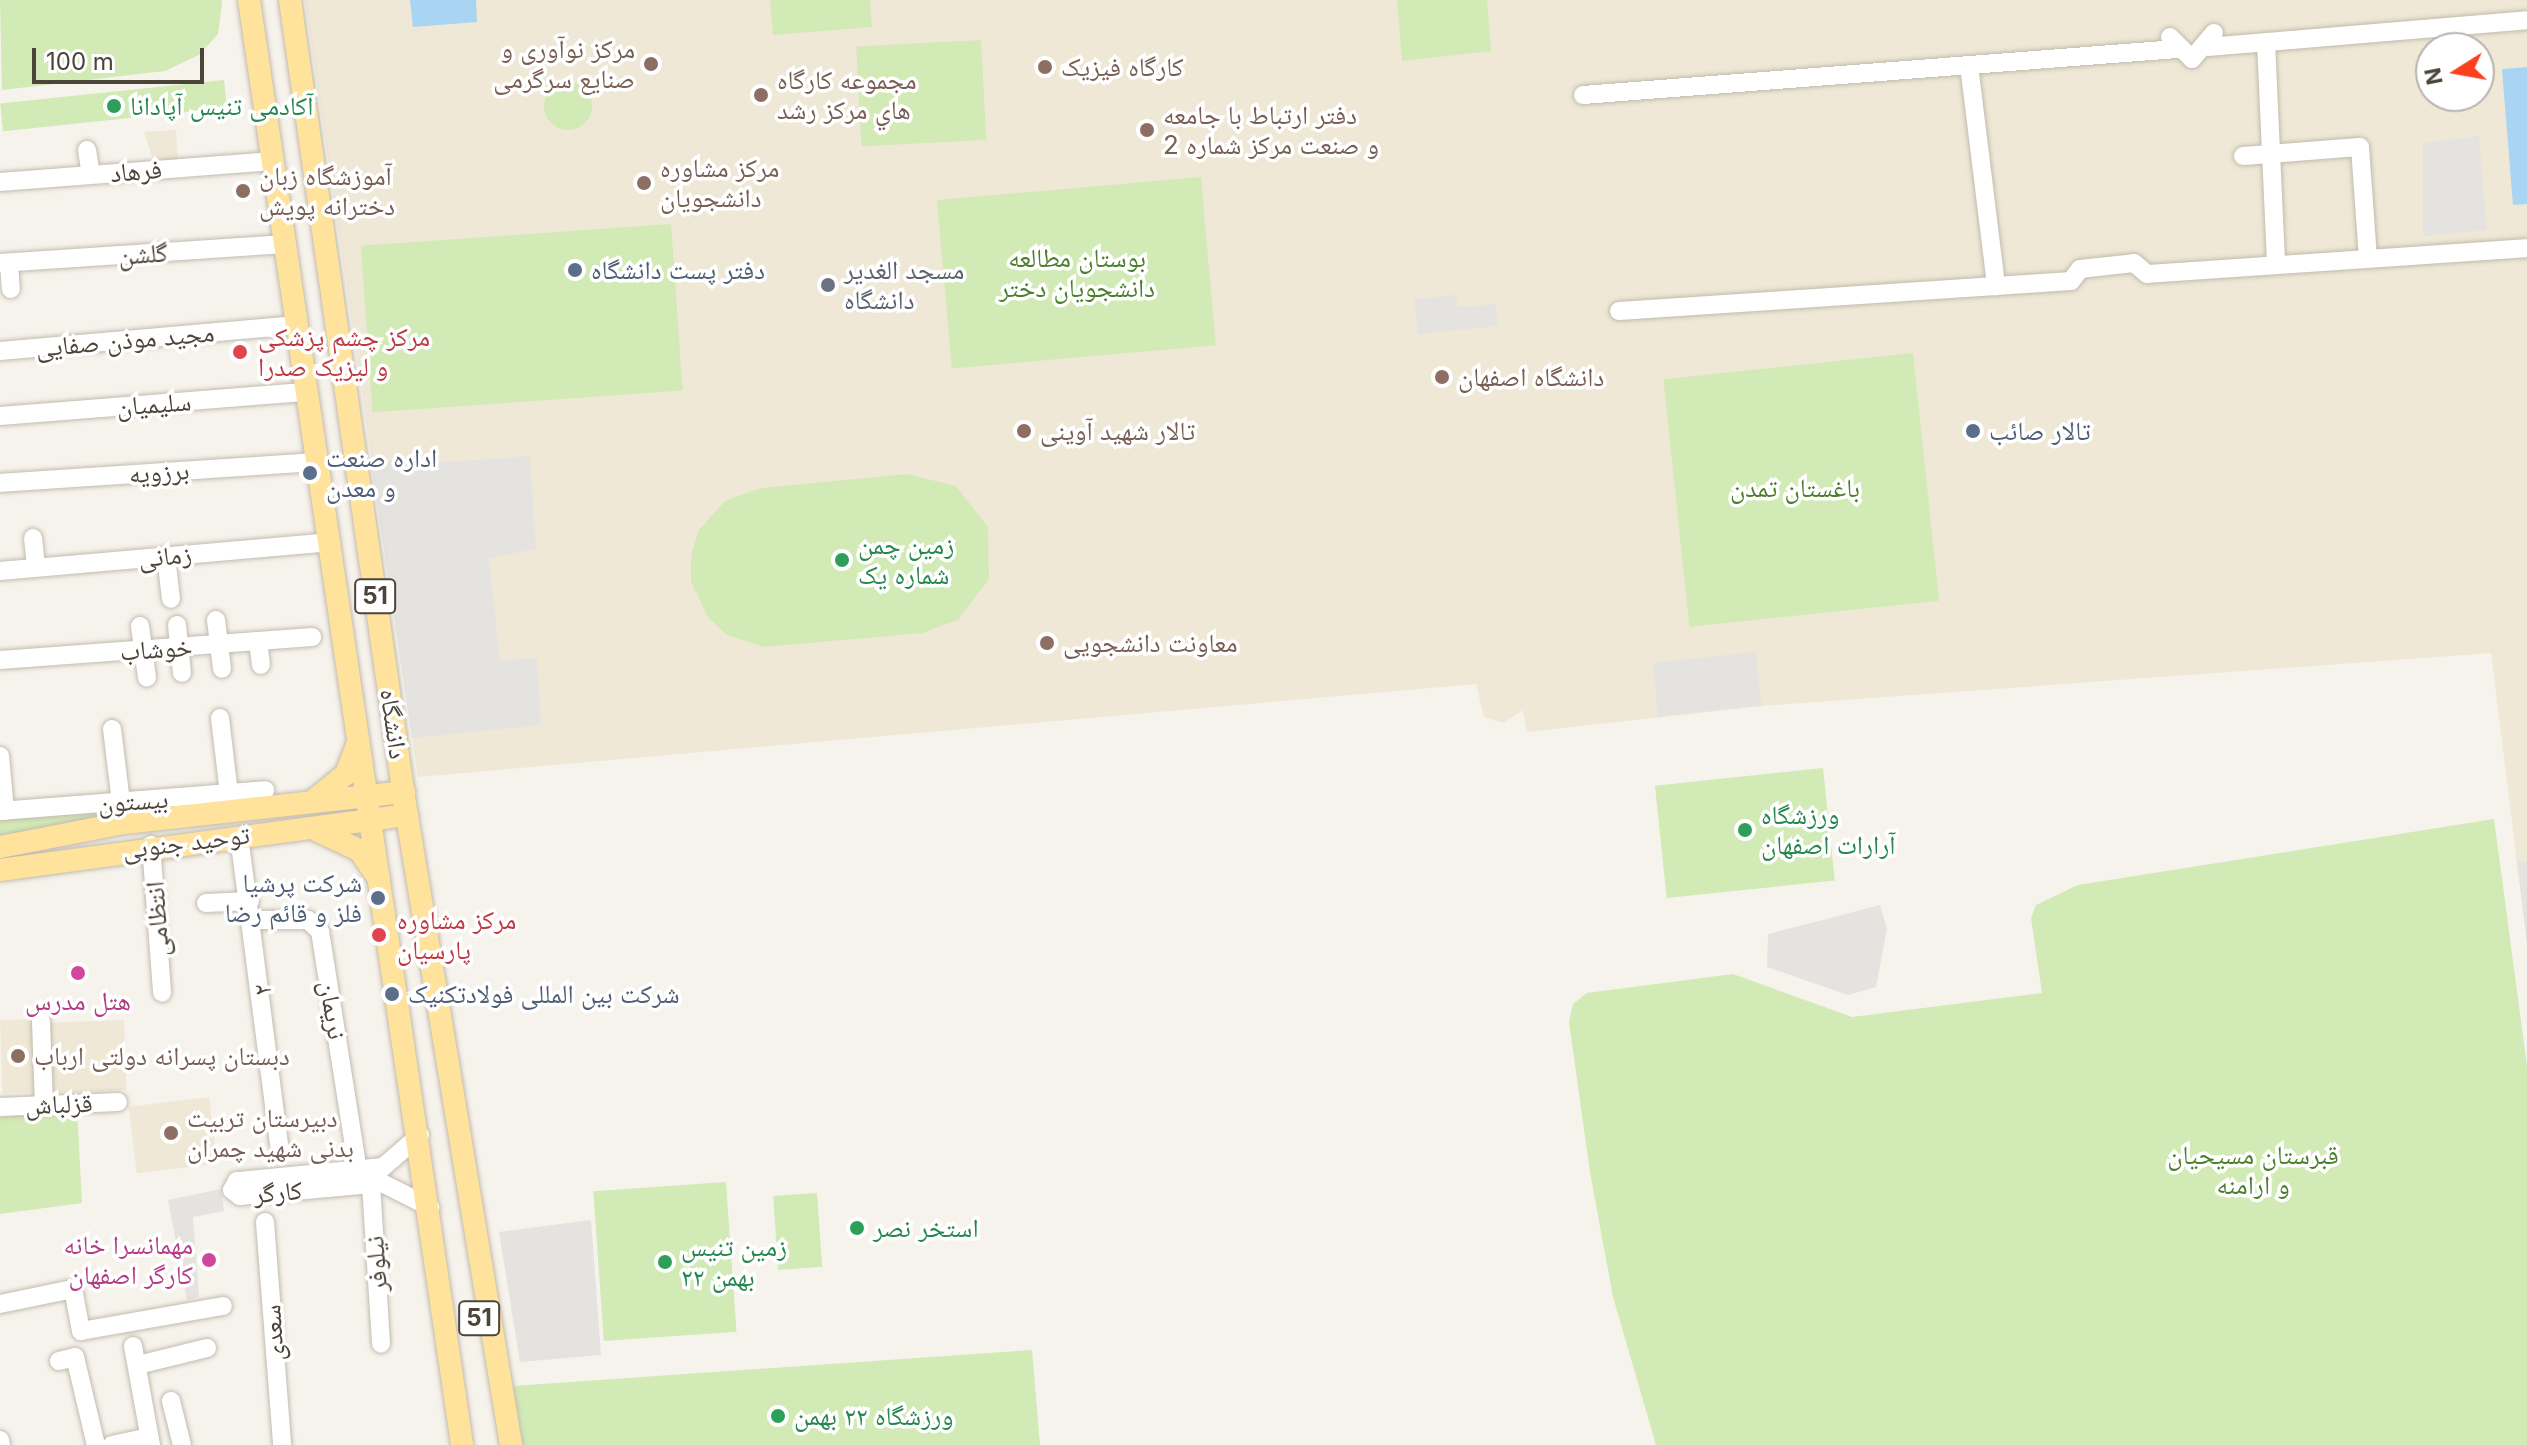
<!DOCTYPE html>
<html>
<head>
<meta charset="utf-8">
<style>
	body { margin:0 }
	#map { position:relative; width:2527px; height:1445px; overflow:hidden; background:#f6f3ec; font-family:Inter,"Noto Naskh Arabic",sans-serif }
	div>[style] { position:absolute }
	.education>* { inset:0; background:#efe8d6; transform-origin:0 0 }
	.green>* { inset:0; background:#d2eab5; transform-origin:0 0 }
	.round { border-radius:50% }
	.parking>* { inset:0; background:#e5e3e0; transform-origin:0 0 }
	.water>* { inset:0; background:#a9d4f2 }
	.roads { filter:drop-shadow(0 0 2px #c2bbae) drop-shadow(0 0 2px #c2bbae) }
	.minor>* { height:18px; margin:-9px; padding:0 9px; transform-origin:9px; border-radius:9px; background:#fff }
	.major>* { height:22px; margin:-11px; padding:0 11px; transform-origin:11px; border-radius:11px; background:#ffe39c }
	.dots>* { width:22px; height:22px; translate:-50% -50%; box-sizing:border-box; border:4px solid #fff; border-radius:50% }
	span { translate:-50% -50%; white-space:nowrap; text-align:center; line-height:1.15; -webkit-text-stroke:7px #fff; paint-order:stroke }
	.shield-label span { padding:2px 6px; background:#fff; border:2px solid; border-radius:6px; -webkit-text-stroke-width:0 }
	.shield-label { font-size:24px; color:#4b4439; font-weight:700 }
	.education-label { font-size:26px; color:#785e54 }
	.right { translate:-100% -50%; text-align:right }
	.left { translate:0 -50%; text-align:left }
	.leisure-label { font-size:26px; color:#27864d }
	.street-label { font-size:26px; color:#4b4439 }
	.park-label { font-size:26px; color:#4a7f2a }
	.service-label { font-size:26px; color:#4e5e75 }
	.worship-label { font-size:26px; color:#5b616d }
	.health-label { font-size:26px; color:#be3a42 }
	.hotel-label { font-size:26px; color:#b23c85 }
	.north { position:absolute; left:2415px; top:32px; width:80px; height:80px; box-sizing:border-box; background:#fff; border:2px solid #b7b4b0; border-radius:50%; rotate:259deg; font-size:22px; font-weight:700; line-height:32px; text-align:center; color:#4b4439 }
	.north::after { content:''; display:block; margin:auto; width:28px; height:36px; background:#fc3f1d; clip-path:polygon(50% 0,100% 100%,50% 72%,0 100%) }
	.scale { position:absolute; left:32px; top:48px; width:172px; height:36px; box-sizing:border-box; border:4px solid #4b4439; border-top:0; padding-left:10px; font-size:24px; line-height:28px; white-space:nowrap; color:#4b4439; -webkit-text-stroke:6px #fff; paint-order:stroke }
</style>
</head>
<body>
<div id="map">
	<div class="education">
		<div style="clip-path:polygon(evenodd,305px 0,2527px 0,2527px 943px,2491px 653px,1762px 706px,1527px 732px,1523px 710px,1503px 723px,1484px 717px,1476px 684px,418px 777px,305px 0,2431px 48px,2479px 48px,2479px 96px,2431px 96px,2431px 48px)"></div>
		<div style="clip-path:polygon(176px 130px,178px 161px,154px 163px,144px 132px)"></div>
		<div style="left:35px;top:1019px;width:73px;height:35px;rotate:88deg"></div>
		<div style="left:124px;top:1020px;width:70px;height:79px;rotate:88deg"></div>
		<div style="left:209px;top:1097px;width:67px;height:81px;rotate:83deg"></div>
	</div>
	<div class="green">
		<div style="clip-path:polygon(0 0,221px 0,222px 4px,218px 34px,199px 55px,165px 71px,2px 90px)"></div>
		<div style="clip-path:polygon(770px 0,870px 0,872px 27px,773px 35px)"></div>
		<div style="clip-path:polygon(1397px 0,1487px 0,1491px 51px,1402px 61px)"></div>
		<div style="left:981px;top:40px;width:100px;height:125px;rotate:87deg"></div>
		<div style="left:224px;top:80px;width:28px;height:225px;rotate:84deg"></div>
		<div class="round" style="left:544px;top:82px;width:48px;height:48px"></div>
		<div style="left:1201px;top:177px;width:169px;height:265px;rotate:85deg"></div>
		<div style="left:671px;top:224px;width:167px;height:311px;rotate:86deg"></div>
		<div style="left:1913px;top:353px;width:249px;height:251px;rotate:84deg"></div>
		<div style="clip-path:polygon(907px 474px,956px 486px,988px 527px,989px 579px,958px 620px,922px 633px,764px 647px,727px 635px,708px 617px,691px 582px,691px 555px,699px 530px,725px 501px,761px 488px)"></div>
		<div style="left:1823px;top:768px;width:113px;height:169px;rotate:84deg"></div>
		<div style="clip-path:polygon(229px 803px,0 837px,0 820px)"></div>
		<div style="clip-path:polygon(2494px 819px,2527px 1066px,2527px 1445px,1656px 1445px,1613px 1297px,1590px 1172px,1569px 1022px,1573px 1004px,1587px 993px,1733px 974px,1852px 1017px,2042px 993px,2031px 918px,2036px 905px,2078px 885px)"></div>
		<div style="clip-path:polygon(77px 1110px,82px 1203px,0 1214px,0 1117px)"></div>
		<div style="left:726px;top:1182px;width:150px;height:133px;rotate:86deg"></div>
		<div style="left:817px;top:1193px;width:74px;height:44px;rotate:86deg"></div>
		<div style="clip-path:polygon(1032px 1350px,1040px 1445px,523px 1445px,513px 1386px)"></div>
	</div>
	<div class="parking">
		<div style="clip-path:polygon(2479px 136px,2487px 230px,2423px 236px,2423px 143px)"></div>
		<div style="clip-path:polygon(1456px 295px,1458px 307px,1496px 304px,1498px 326px,1418px 334px,1414px 299px)"></div>
		<div style="clip-path:polygon(530px 456px,536px 549px,489px 558px,500px 661px,537px 658px,541px 725px,412px 738px,372px 470px,394px 459px,401px 465px)"></div>
		<div style="left:1756px;top:652px;width:54px;height:104px;rotate:84deg"></div>
		<div style="clip-path:polygon(2527px 861px,2527px 943px,2517px 862px)"></div>
		<div style="clip-path:polygon(1880px 905px,1887px 929px,1876px 987px,1848px 995px,1767px 967px,1768px 934px)"></div>
		<div style="clip-path:polygon(221px 1189px,224px 1211px,193px 1217px,199px 1297px,187px 1300px,168px 1200px)"></div>
		<div style="clip-path:polygon(591px 1220px,601px 1355px,520px 1362px,499px 1232px)"></div>
	</div>
	<div class="water">
		<div style="clip-path:polygon(410px 0,476px 0,477px 22px,413px 27px)"></div>
		<div style="clip-path:polygon(2527px 67px,2527px 204px,2513px 205px,2502px 69px)"></div>
	</div>
	<div class="roads">
		<div class="minor">
			<div style="left:2170px;top:37px;width:31px;rotate:45deg"></div>
			<div style="left:2192px;top:59px;width:34px;rotate:-50deg"></div>
			<div style="left:2266px;top:42px;width:223px;rotate:87.4deg"></div>
			<div style="left:2208px;top:47px;width:320px;rotate:-4.8deg"></div>
			<div style="left:1969px;top:65px;width:223px;rotate:83deg"></div>
			<div style="left:1583px;top:95px;width:596px;rotate:-4.43deg"></div>
			<div style="left:87px;top:150px;width:25px;rotate:81deg"></div>
			<div style="left:2243px;top:156px;width:117px;rotate:-4.4deg"></div>
			<div style="left:2360px;top:147px;width:111px;rotate:85.9deg"></div>
			<div style="left:0;top:182px;width:274px;rotate:-4.4deg"></div>
			<div style="left:0;top:263px;width:286px;rotate:-3.8deg"></div>
			<div style="left:9px;top:263px;width:26px;rotate:86deg"></div>
			<div style="left:1619px;top:311px;width:453px;rotate:-3.8deg"></div>
			<div style="left:2071px;top:281px;width:15px;rotate:-53deg"></div>
			<div style="left:2080px;top:269px;width:54px;rotate:-6.3deg"></div>
			<div style="left:2134px;top:263px;width:17px;rotate:40deg"></div>
			<div style="left:2147px;top:274px;width:381px;rotate:-3.9deg"></div>
			<div style="left:0;top:351px;width:298px;rotate:-5deg"></div>
			<div style="left:0;top:416px;width:308px;rotate:-4.5deg"></div>
			<div style="left:0;top:483px;width:319px;rotate:-3.8deg"></div>
			<div style="left:33px;top:538px;width:29px;rotate:84deg"></div>
			<div style="left:166px;top:556px;width:43px;rotate:83.4deg"></div>
			<div style="left:0;top:571px;width:330px;rotate:-5deg"></div>
			<div style="left:216px;top:620px;width:49px;rotate:83deg"></div>
			<div style="left:177px;top:625px;width:48px;rotate:84.1deg"></div>
			<div style="left:140px;top:626px;width:52px;rotate:82.3deg"></div>
			<div style="left:258px;top:641px;width:24px;rotate:83deg"></div>
			<div style="left:0;top:660px;width:313px;rotate:-4.2deg"></div>
			<div style="left:220px;top:718px;width:76px;rotate:83.2deg"></div>
			<div style="left:112px;top:729px;width:74px;rotate:83deg"></div>
			<div style="left:0;top:756px;width:55px;rotate:84.8deg"></div>
			<div style="left:0;top:811px;width:266px;rotate:-4.5deg"></div>
			<div style="left:239px;top:836px;width:312px;rotate:82.6deg"></div>
			<div style="left:151px;top:845px;width:148px;rotate:85.7deg"></div>
			<div style="left:206px;top:903px;width:44px;rotate:-2.6deg"></div>
			<div style="left:254px;top:920px;width:54px"></div>
			<div style="left:308px;top:920px;width:16px;rotate:43deg"></div>
			<div style="left:320px;top:931px;width:231px;rotate:81deg"></div>
			<div style="left:41px;top:1021px;width:84px;rotate:88deg"></div>
			<div style="left:0;top:1107px;width:118px;rotate:-2.4deg"></div>
			<div style="left:420px;top:1135px;width:49px;rotate:139.1deg"></div>
			<div style="left:383px;top:1167px;width:147px;rotate:174.5deg"></div>
			<div style="left:237px;top:1181px;width:10px;rotate:119deg"></div>
			<div style="left:232px;top:1190px;width:10px;rotate:37deg"></div>
			<div style="left:240px;top:1196px;width:143px;rotate:-5.2deg"></div>
			<div style="left:382px;top:1183px;width:54px;rotate:26.6deg"></div>
			<div style="left:371px;top:1184px;width:160px;rotate:86.4deg"></div>
			<div style="left:265px;top:1222px;width:224px;rotate:85.6deg"></div>
			<div style="left:0;top:1304px;width:75px;rotate:-11.6deg"></div>
			<div style="left:73px;top:1289px;width:43px;rotate:79.2deg"></div>
			<div style="left:81px;top:1331px;width:144px;rotate:-10deg"></div>
			<div style="left:133px;top:1346px;width:101px;rotate:79.7deg"></div>
			<div style="left:59px;top:1361px;width:16px;rotate:-14deg"></div>
			<div style="left:75px;top:1357px;width:90px;rotate:76.6deg"></div>
			<div style="left:138px;top:1365px;width:71px;rotate:-13.8deg"></div>
			<div style="left:171px;top:1401px;width:45px;rotate:76deg"></div>
			<div style="left:0;top:1440px;width:5px;rotate:79deg"></div>
			<div style="left:112px;top:1445px;width:38px;rotate:-12deg"></div>
		</div>
		<div class="major">
			<div style="left:249px;top:0;width:1461px;rotate:81.61deg"></div>
			<div style="left:290px;top:0;width:812px;rotate:81.86deg"></div>
			<div style="left:405px;top:804px;width:650px;rotate:80.61deg"></div>
			<div style="left:313px;top:801px;width:43px;rotate:-39.3deg"></div>
			<div style="left:346px;top:774px;width:34px;rotate:-69deg"></div>
			<div style="left:318px;top:831px;width:45px;rotate:24.9deg"></div>
			<div style="left:359px;top:850px;width:35px;rotate:55deg"></div>
			<div style="left:0;top:847px;width:126px;rotate:-11deg"></div>
			<div style="left:124px;top:823px;width:282px;rotate:-6.3deg"></div>
			<div style="left:0;top:870px;width:411px;rotate:-7.7deg"></div>
		</div>
	</div>
	<div class="dots">
		<div style="left:651px;top:64px;background:#8d6e63"></div>
		<div style="left:1045px;top:67px;background:#8d6e63"></div>
		<div style="left:761px;top:95px;background:#8d6e63"></div>
		<div style="left:114px;top:106px;background:#2e9e5b"></div>
		<div style="left:1147px;top:130px;background:#8d6e63"></div>
		<div style="left:644px;top:183px;background:#8d6e63"></div>
		<div style="left:243px;top:191px;background:#8d6e63"></div>
		<div style="left:575px;top:270px;background:#5c6f8a"></div>
		<div style="left:828px;top:285px;background:#6b7280"></div>
		<div style="left:240px;top:352px;background:#e0444e"></div>
		<div style="left:1442px;top:377px;background:#8d6e63"></div>
		<div style="left:1024px;top:431px;background:#8d6e63"></div>
		<div style="left:1973px;top:431px;background:#5c6f8a"></div>
		<div style="left:310px;top:473px;background:#5c6f8a"></div>
		<div style="left:842px;top:560px;background:#2e9e5b"></div>
		<div style="left:1047px;top:643px;background:#8d6e63"></div>
		<div style="left:1745px;top:830px;background:#2e9e5b"></div>
		<div style="left:378px;top:898px;background:#5c6f8a"></div>
		<div style="left:379px;top:935px;background:#e0444e"></div>
		<div style="left:78px;top:973px;background:#d1479c"></div>
		<div style="left:392px;top:994px;background:#5c6f8a"></div>
		<div style="left:18px;top:1056px;background:#8d6e63"></div>
		<div style="left:171px;top:1133px;background:#8d6e63"></div>
		<div style="left:857px;top:1228px;background:#2e9e5b"></div>
		<div style="left:209px;top:1260px;background:#d1479c"></div>
		<div style="left:665px;top:1262px;background:#2e9e5b"></div>
		<div style="left:778px;top:1416px;background:#2e9e5b"></div>
	</div>
	<div class="shield-label">
		<span style="left:375px;top:596px">51</span>
		<span style="left:479px;top:1318px">51</span>
	</div>
	<div class="education-label">
		<span class="right" style="left:635px;top:64px">مرکز نوآوری و<br>صنایع سرگرمی</span>
		<span class="left" style="left:1061px;top:67px">کارگاه فیزیک</span>
		<span class="left" style="left:777px;top:95px">مجموعه کارگاه<br>هاي مرکز رشد</span>
		<span class="left" style="left:1163px;top:130px">دفتر ارتباط با جامعه<br>و صنعت مرکز شماره 2</span>
		<span class="left" style="left:660px;top:183px">مرکز مشاوره<br>دانشجویان</span>
		<span class="left" style="left:259px;top:191px">آموزشگاه زبان<br>دخترانه پویش</span>
		<span class="left" style="left:1458px;top:377px">دانشگاه اصفهان</span>
		<span class="left" style="left:1040px;top:431px">تالار شهید آوینی</span>
		<span class="left" style="left:1063px;top:643px">معاونت دانشجویی</span>
		<span class="left" style="left:34px;top:1056px">دبستان پسرانه دولتی ارباب</span>
		<span class="left" style="left:187px;top:1133px">دبیرستان تربیت<br>بدنی شهید چمران</span>
	</div>
	<div class="leisure-label">
		<span class="left" style="left:130px;top:106px">آکادمی تنیس آپادانا</span>
		<span class="left" style="left:858px;top:560px">زمین چمن<br>شماره یک</span>
		<span class="left" style="left:1761px;top:830px">ورزشگاه<br>آرارات اصفهان</span>
		<span class="left" style="left:873px;top:1228px">استخر نصر</span>
		<span class="left" style="left:681px;top:1262px">زمین تنیس<br>۲۲ بهمن</span>
		<span class="left" style="left:794px;top:1416px">ورزشگاه ۲۲ بهمن</span>
	</div>
	<div class="street-label">
		<span style="left:136px;top:171px;rotate:-5deg">فرهاد</span>
		<span style="left:143px;top:254px;rotate:-4deg">گلشن</span>
		<span style="left:125px;top:340px;rotate:-5deg">مجید موذن صفایی</span>
		<span style="left:154px;top:404px;rotate:-4deg">سلیمیان</span>
		<span style="left:159px;top:472px;rotate:-4deg">برزویه</span>
		<span style="left:165px;top:556px;rotate:-5deg">زمانی</span>
		<span style="left:156px;top:649px;rotate:-4deg">خوشاب</span>
		<span style="left:394px;top:724px;rotate:82deg">دانشگاه</span>
		<span style="left:133px;top:801px;rotate:-4deg">بیستون</span>
		<span style="left:186px;top:842px;rotate:-7deg">توحید جنوبی</span>
		<span style="left:157px;top:919px;rotate:-94deg">انتظامی</span>
		<span style="left:262px;top:990px;rotate:-96deg">۲</span>
		<span style="left:333px;top:1010px;rotate:81deg">نریمان</span>
		<span style="left:59px;top:1104px;rotate:-2deg">قزلباش</span>
		<span style="left:278px;top:1192px;rotate:-5deg">کارگر</span>
		<span style="left:376px;top:1264px;rotate:-94deg">نیلوفر</span>
		<span style="left:273px;top:1333px;rotate:-94deg">سعدی</span>
	</div>
	<div class="park-label">
		<span style="left:1077px;top:273px">بوستان مطالعه<br>دانشجویان دختر</span>
		<span style="left:1795px;top:488px">باغستان تمدن</span>
		<span style="left:2253px;top:1170px">قبرستان مسیحیان<br>و ارامنه</span>
	</div>
	<div class="service-label">
		<span class="left" style="left:591px;top:270px">دفتر پست دانشگاه</span>
		<span class="left" style="left:1989px;top:431px">تالار صائب</span>
		<span class="left" style="left:326px;top:473px">اداره صنعت<br>و معدن</span>
		<span class="right" style="left:362px;top:898px">شرکت پرشیا<br>فلز و قائم رضا</span>
		<span class="left" style="left:408px;top:994px">شرکت بین المللی فولادتکنیک</span>
	</div>
	<div class="worship-label">
		<span class="left" style="left:844px;top:285px">مسجد الغدیر<br>دانشگاه</span>
	</div>
	<div class="health-label">
		<span class="left" style="left:258px;top:352px">مرکز چشم پزشکی<br>و لیزیک صدرا</span>
		<span class="left" style="left:397px;top:935px">مرکز مشاوره<br>پارسیان</span>
	</div>
	<div class="hotel-label">
		<span style="left:78px;top:1001px">هتل مدرس</span>
		<span class="right" style="left:193px;top:1260px">مهمانسرا خانه<br>کارگر اصفهان</span>
	</div>
	<div class="north">N</div>
	<div class="scale">100 m</div>
</div>
</body>
</html>
